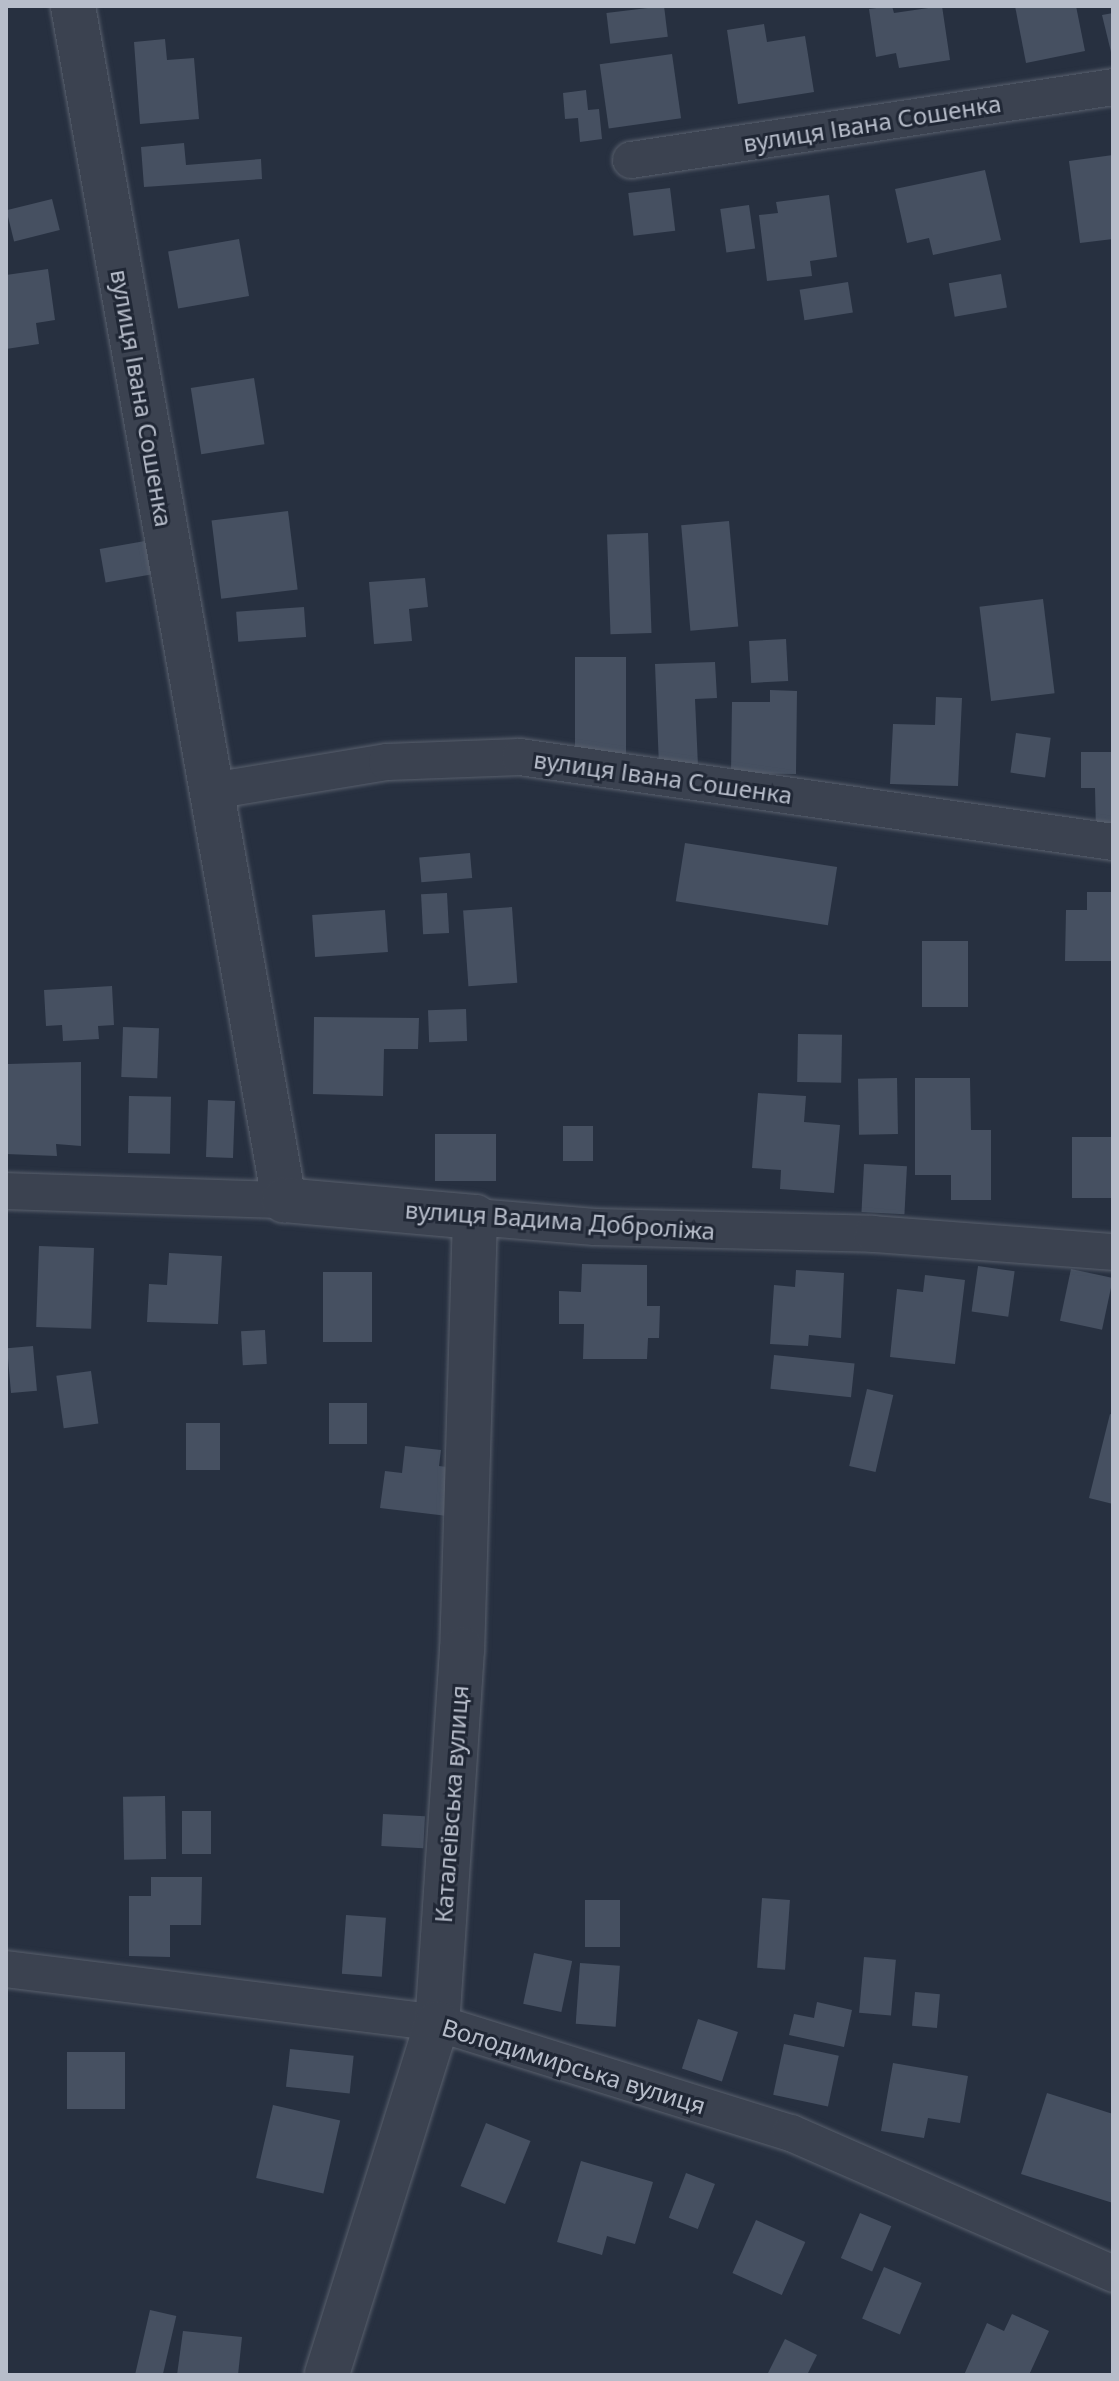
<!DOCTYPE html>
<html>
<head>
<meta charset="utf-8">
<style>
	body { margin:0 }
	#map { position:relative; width:1119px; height:2381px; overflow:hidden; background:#273040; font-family:"Noto Sans",sans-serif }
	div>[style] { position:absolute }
	.building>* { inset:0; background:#465061; transform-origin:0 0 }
	.roads { filter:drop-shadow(0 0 2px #59606d) drop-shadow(0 0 2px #59606d) }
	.minor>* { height:36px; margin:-18px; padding:0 18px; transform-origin:18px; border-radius:18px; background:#3b4250 }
	.tertiary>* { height:44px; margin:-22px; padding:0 22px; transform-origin:22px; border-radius:22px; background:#3b4250 }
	span { translate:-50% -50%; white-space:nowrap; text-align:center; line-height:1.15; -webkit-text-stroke:6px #202735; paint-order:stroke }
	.street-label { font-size:24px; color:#b7bdca }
	.frame { position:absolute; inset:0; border:8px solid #b7bdca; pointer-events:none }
</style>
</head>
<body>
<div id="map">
	<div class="building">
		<div style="left:664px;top:6px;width:31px;height:58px;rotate:83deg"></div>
		<div style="clip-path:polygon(892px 6px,894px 13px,942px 6px,950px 60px,899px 68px,896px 53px,876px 57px,869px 9px)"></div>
		<div style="clip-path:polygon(1015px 6px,1076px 6px,1085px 51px,1026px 63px)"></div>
		<div style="clip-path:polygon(1113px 13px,1113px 55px,1112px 56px,1102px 15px)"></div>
		<div style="clip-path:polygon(764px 24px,767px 42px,805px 36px,814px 92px,738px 104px,727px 30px)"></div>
		<div style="clip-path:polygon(165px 39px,167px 60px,194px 58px,199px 119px,140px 124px,134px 42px)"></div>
		<div style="left:672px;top:54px;width:65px;height:73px;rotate:82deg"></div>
		<div style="clip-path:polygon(586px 90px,588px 110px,599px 109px,602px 139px,580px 142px,578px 118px,565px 119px,563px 93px)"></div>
		<div style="clip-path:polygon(184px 143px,186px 165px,261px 159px,262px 179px,144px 187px,141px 147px)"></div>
		<div style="clip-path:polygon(1113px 155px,1113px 239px,1080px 243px,1069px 161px)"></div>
		<div style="clip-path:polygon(985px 170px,1001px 240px,933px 255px,929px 238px,907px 243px,895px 189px)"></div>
		<div style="left:670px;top:188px;width:43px;height:42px;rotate:83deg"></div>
		<div style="clip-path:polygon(829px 195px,837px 257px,810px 261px,812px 276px,767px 281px,759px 215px,778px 213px,776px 202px)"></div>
		<div style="left:52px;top:199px;width:32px;height:47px;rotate:76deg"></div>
		<div style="left:749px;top:205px;width:44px;height:29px;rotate:82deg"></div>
		<div style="left:239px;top:239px;width:58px;height:72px;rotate:80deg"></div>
		<div style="clip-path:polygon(48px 269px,55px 320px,36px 323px,39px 344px,6px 349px,6px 275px)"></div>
		<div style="left:1001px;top:274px;width:34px;height:53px;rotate:80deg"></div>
		<div style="left:848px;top:282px;width:31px;height:49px;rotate:81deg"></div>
		<div style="left:254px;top:378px;width:67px;height:64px;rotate:81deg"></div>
		<div style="left:288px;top:511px;width:79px;height:77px;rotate:83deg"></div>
		<div style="left:729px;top:521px;width:106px;height:48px;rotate:85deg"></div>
		<div style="left:648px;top:533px;width:100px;height:41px;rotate:88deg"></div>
		<div style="left:145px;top:541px;width:34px;height:46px;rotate:80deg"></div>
		<div style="clip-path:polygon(425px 578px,428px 607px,409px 609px,412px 641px,374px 644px,369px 582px)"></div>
		<div style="left:1043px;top:599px;width:95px;height:64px;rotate:83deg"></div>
		<div style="left:304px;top:607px;width:30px;height:68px;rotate:86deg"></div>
		<div style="left:786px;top:639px;width:42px;height:37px;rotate:87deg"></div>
		<div style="left:575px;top:657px;width:51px;height:105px"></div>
		<div style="clip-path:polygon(715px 662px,717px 698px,695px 699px,698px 766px,659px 767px,655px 664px)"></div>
		<div style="clip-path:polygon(770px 690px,797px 691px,796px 774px,731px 773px,732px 702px,770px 702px)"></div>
		<div style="clip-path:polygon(936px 697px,962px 698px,958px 786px,890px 784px,893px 724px,935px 725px)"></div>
		<div style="left:1016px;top:733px;width:35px;height:40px;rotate:8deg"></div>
		<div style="clip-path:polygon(1081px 752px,1113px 752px,1113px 832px,1096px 832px,1095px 788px,1081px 788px)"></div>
		<div style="left:685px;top:843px;width:154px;height:59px;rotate:9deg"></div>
		<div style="left:470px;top:853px;width:25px;height:51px;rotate:85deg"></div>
		<div style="clip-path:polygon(1087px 892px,1113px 892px,1113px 961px,1065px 961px,1066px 910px,1087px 910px)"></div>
		<div style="left:447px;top:893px;width:40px;height:26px;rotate:87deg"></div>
		<div style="left:512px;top:907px;width:76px;height:49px;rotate:86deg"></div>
		<div style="left:385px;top:910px;width:42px;height:73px;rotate:86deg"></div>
		<div style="left:922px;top:941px;width:46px;height:66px"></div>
		<div style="clip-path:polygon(112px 986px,114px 1025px,98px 1026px,99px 1039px,63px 1041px,62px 1025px,46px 1026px,44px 990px)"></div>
		<div style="left:466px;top:1009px;width:32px;height:38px;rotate:88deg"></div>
		<div style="clip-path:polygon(314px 1017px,419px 1018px,418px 1049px,384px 1049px,383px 1096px,313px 1094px)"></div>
		<div style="left:123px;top:1027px;width:36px;height:50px;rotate:2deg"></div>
		<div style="left:798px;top:1034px;width:44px;height:48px;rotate:1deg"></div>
		<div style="clip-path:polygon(81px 1062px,81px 1146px,56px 1144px,57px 1156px,6px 1154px,8px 1064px)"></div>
		<div style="left:897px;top:1078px;width:56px;height:39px;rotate:89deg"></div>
		<div style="clip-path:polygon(915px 1078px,970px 1078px,971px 1130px,991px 1130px,991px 1200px,951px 1200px,951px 1175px,915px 1175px)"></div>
		<div style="clip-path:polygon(758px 1093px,806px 1096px,804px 1122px,840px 1125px,834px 1193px,780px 1189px,781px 1170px,752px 1168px)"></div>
		<div style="left:129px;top:1096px;width:42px;height:57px;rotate:1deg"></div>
		<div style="left:208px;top:1100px;width:27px;height:57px;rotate:2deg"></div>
		<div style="left:563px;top:1126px;width:30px;height:35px"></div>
		<div style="left:496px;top:1134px;width:47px;height:61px;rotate:90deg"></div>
		<div style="left:1072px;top:1137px;width:41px;height:61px"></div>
		<div style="left:864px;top:1164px;width:43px;height:48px;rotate:3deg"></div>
		<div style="left:39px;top:1246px;width:55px;height:81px;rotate:2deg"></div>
		<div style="clip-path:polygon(169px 1253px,222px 1256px,218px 1324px,147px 1322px,149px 1284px,167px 1285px)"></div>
		<div style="clip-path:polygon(582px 1264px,647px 1265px,647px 1306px,660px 1306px,659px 1338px,648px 1338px,647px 1359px,583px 1359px,584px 1324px,559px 1324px,559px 1291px,581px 1292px)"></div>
		<div style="left:978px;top:1266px;width:37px;height:46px;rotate:8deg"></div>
		<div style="left:1071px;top:1269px;width:43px;height:53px;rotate:12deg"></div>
		<div style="clip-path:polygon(796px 1270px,844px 1273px,841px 1338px,809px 1335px,808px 1346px,770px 1344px,774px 1285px,795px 1287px)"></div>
		<div style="left:323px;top:1272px;width:49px;height:70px"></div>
		<div style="clip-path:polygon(925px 1275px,965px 1280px,955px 1364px,890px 1357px,897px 1289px,923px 1292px)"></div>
		<div style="left:265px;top:1330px;width:34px;height:24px;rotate:87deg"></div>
		<div style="left:33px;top:1346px;width:45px;height:26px;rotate:85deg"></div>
		<div style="left:774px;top:1355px;width:81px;height:34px;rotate:6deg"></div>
		<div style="left:91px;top:1371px;width:53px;height:35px;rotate:82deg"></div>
		<div style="left:867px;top:1389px;width:27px;height:79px;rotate:13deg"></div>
		<div style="left:329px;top:1403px;width:38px;height:41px"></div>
		<div style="clip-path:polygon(1110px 1414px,1113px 1415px,1113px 1504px,1089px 1498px)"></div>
		<div style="left:220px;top:1423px;width:47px;height:34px;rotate:90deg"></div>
		<div style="clip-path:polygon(405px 1446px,441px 1450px,439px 1466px,462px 1469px,456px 1517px,380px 1508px,385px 1471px,402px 1473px)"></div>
		<div style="left:165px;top:1796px;width:63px;height:42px;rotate:89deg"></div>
		<div style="left:182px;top:1811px;width:29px;height:43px"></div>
		<div style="left:383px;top:1814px;width:42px;height:32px;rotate:3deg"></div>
		<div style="clip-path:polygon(151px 1877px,202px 1877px,201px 1925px,170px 1925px,170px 1957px,129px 1956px,129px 1896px,151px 1896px)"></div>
		<div style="left:762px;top:1898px;width:28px;height:70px;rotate:4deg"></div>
		<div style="left:585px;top:1900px;width:35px;height:47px"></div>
		<div style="left:346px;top:1915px;width:40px;height:59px;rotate:4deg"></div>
		<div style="left:534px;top:1953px;width:39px;height:52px;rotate:12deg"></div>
		<div style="left:864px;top:1957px;width:32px;height:56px;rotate:5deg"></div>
		<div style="left:580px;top:1963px;width:40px;height:61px;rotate:4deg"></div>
		<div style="left:915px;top:1992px;width:25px;height:34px;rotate:5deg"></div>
		<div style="clip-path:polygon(817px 2002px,852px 2010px,844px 2047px,789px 2035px,794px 2014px,814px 2018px)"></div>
		<div style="left:698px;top:2019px;width:42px;height:52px;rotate:18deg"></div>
		<div style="left:784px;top:2044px;width:56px;height:52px;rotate:12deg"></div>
		<div style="left:290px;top:2049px;width:64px;height:38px;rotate:6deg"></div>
		<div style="left:67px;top:2052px;width:58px;height:57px"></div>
		<div style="clip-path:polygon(893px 2063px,968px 2076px,960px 2123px,928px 2118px,924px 2138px,881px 2131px)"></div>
		<div style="clip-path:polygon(1047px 2093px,1113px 2114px,1113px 2203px,1021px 2174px)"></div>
		<div style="left:273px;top:2105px;width:69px;height:75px;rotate:13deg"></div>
		<div style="left:486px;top:2123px;width:48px;height:68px;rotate:22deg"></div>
		<div style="clip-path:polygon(581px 2161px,653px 2182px,635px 2244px,607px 2236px,602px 2255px,557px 2242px)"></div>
		<div style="left:686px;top:2173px;width:31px;height:48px;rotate:21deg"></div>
		<div style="left:860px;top:2213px;width:34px;height:49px;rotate:23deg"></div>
		<div style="left:756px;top:2220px;width:54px;height:58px;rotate:24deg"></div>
		<div style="left:884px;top:2267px;width:41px;height:56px;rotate:23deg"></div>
		<div style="left:150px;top:2310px;width:27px;height:67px;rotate:13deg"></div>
		<div style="clip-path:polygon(1012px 2314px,1049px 2331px,1029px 2375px,964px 2375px,987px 2323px,1004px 2331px)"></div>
		<div style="clip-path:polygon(183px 2331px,242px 2337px,238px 2375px,177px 2375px)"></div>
		<div style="clip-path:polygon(785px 2339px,817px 2355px,807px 2375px,767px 2375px)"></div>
	</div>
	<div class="roads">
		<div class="minor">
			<div style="left:631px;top:160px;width:487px;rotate:-8.6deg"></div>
			<div style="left:212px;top:791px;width:177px;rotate:-9.4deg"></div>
			<div style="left:387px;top:762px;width:133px;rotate:-2.2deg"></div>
			<div style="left:520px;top:757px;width:599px;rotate:8.16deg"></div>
			<div style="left:6px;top:1191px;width:278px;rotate:1.9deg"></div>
			<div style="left:475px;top:1217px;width:120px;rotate:4.8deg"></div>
			<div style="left:595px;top:1227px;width:278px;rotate:1.4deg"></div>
			<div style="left:873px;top:1234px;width:241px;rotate:4.3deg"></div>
			<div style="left:6px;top:1969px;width:434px;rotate:7.1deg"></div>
			<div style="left:437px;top:2023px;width:371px;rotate:17.3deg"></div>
			<div style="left:791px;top:2133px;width:352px;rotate:23.6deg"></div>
		</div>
		<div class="tertiary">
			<div style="left:73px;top:6px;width:1213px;rotate:79.98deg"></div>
			<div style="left:284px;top:1200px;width:192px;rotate:5.1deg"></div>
			<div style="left:475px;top:1217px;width:433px;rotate:91.7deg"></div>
			<div style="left:462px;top:1650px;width:374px;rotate:93.8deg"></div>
			<div style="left:437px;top:2023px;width:369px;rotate:107.4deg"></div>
		</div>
	</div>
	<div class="street-label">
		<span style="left:872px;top:123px;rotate:-9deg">вулиця Івана Сошенка</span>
		<span style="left:142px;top:398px;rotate:80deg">вулиця Івана Сошенка</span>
		<span style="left:663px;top:777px;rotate:8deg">вулиця Івана Сошенка</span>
		<span style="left:560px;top:1220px;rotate:4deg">вулиця Вадима Доброліжа</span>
		<span style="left:451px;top:1804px;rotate:-86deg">Каталеївська вулиця</span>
		<span style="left:574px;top:2066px;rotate:17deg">Володимирська вулиця</span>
	</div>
	<div class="frame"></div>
</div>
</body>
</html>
